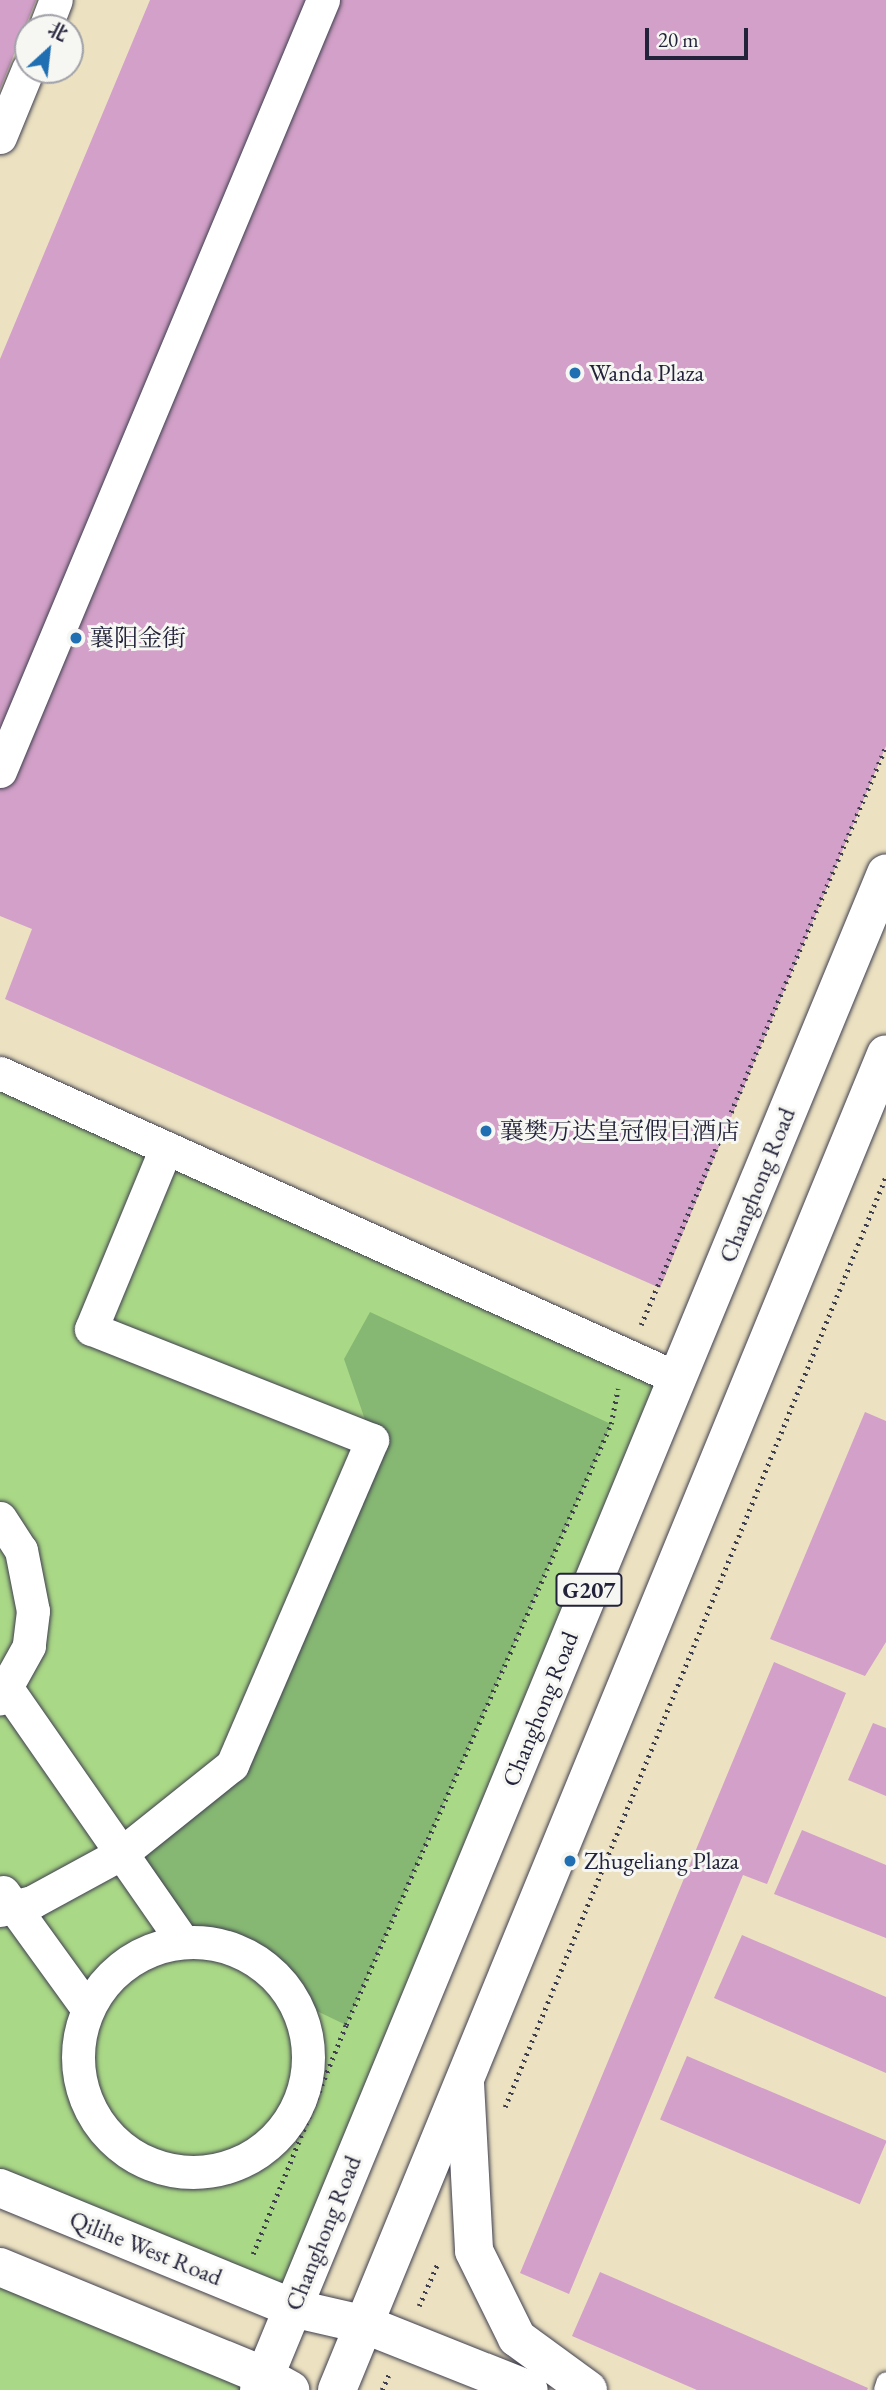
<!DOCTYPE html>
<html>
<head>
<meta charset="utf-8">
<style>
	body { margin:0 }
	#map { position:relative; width:886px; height:2390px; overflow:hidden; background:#ece2c1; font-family:"EB Garamond","Noto Serif SC",serif }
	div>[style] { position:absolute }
	.green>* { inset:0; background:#a9d886 }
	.forest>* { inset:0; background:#86b873 }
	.building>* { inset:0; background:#d2a0c8; transform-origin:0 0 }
	.path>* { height:4.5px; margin-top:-2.25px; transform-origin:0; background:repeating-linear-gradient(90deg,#403f4f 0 2px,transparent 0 7px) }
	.roads { filter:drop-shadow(0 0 2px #403f4f) drop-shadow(0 0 2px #403f4f) }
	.lane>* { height:18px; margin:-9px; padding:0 9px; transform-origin:9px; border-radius:9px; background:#fff }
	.street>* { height:33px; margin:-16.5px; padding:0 16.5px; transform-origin:16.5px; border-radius:16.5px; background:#fff }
	.street>.ring { margin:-16.5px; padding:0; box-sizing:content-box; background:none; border:33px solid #fff; border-radius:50% }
	.secondary>* { height:38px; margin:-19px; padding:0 19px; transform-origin:19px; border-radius:19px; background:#fff }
	.primary>* { height:38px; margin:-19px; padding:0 19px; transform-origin:19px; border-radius:19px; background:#fff }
	.highway>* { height:38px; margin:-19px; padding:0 19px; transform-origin:19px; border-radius:19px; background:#fff }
	.dots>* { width:19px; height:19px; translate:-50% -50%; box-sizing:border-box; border:4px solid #f6f6f2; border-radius:50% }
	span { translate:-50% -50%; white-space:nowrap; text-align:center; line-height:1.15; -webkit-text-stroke:6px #f6f6f2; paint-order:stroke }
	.shield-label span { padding:2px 5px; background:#f6f6f2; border:2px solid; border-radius:5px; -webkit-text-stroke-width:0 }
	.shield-label { font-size:23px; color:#22223b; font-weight:700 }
	.poi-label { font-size:24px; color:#22223b }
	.left { translate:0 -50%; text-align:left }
	.street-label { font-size:24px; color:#22223b }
	.north { position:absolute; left:14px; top:14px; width:70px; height:70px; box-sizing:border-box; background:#f6f6f2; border:2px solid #a1a1a9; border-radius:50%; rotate:27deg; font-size:19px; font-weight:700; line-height:28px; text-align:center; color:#22223b }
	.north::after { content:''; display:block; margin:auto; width:24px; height:32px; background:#1f6fb2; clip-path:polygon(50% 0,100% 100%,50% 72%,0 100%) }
	.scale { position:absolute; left:645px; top:28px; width:103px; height:32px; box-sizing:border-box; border:4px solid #22223b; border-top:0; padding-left:9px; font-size:21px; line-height:24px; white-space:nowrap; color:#22223b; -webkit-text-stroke:5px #f6f6f2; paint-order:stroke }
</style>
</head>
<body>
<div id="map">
	<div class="green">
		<div style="clip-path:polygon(0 1073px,677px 1378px,292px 2308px,0 2188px)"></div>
		<div style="clip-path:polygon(0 2265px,259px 2390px,0 2390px)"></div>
	</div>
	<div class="forest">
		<div style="clip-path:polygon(370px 1312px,611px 1424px,346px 2025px,294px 2000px,271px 1972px,240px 1952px,212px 1943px,183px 1942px,122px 1853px,233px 1765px,372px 1440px,344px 1359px)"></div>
	</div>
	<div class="building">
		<div style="clip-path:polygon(0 0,36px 0,0 89px)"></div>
		<div style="clip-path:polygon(150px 0,886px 0,886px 746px,660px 1288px,5px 999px,32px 929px,0 916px,0 359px)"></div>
		<div style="clip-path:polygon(865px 1412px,886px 1421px,886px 1642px,865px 1676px,770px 1639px)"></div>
		<div style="clip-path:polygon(774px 1662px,846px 1693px,767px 1884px,743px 1875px,569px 2294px,520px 2273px)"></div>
		<div style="clip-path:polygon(873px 1723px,886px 1728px,886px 1796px,848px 1780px)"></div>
		<div style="clip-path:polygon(802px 1830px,886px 1865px,886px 1938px,774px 1894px)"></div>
		<div style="clip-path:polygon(742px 1935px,886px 1997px,886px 2073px,714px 1998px)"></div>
		<div style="left:687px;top:2056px;width:217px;height:69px;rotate:23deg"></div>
		<div style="clip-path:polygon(600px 2272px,868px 2388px,867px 2390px,697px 2390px,572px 2336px)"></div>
	</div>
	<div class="path">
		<div style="left:641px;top:1325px;width:629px;rotate:-67.06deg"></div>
		<div style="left:505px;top:2107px;width:1006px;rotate:-67.74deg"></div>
		<div style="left:253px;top:2254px;width:247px;rotate:-67.9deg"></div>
		<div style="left:346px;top:2025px;width:657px;rotate:-66.21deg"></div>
		<div style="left:611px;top:1424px;width:36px;rotate:-79deg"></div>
		<div style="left:419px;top:2306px;width:47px;rotate:-66.2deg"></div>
		<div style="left:382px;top:2390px;width:20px;rotate:-66deg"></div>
	</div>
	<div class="roads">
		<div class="lane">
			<div style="left:883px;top:2390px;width:9px;rotate:-72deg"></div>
		</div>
		<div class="street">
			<div style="left:45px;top:28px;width:30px;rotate:-69deg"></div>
			<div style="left:0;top:137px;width:74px;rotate:-67.6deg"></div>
			<div style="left:0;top:771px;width:836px;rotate:-67.27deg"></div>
			<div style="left:0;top:1073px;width:743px;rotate:24.25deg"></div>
			<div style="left:0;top:1518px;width:38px;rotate:57deg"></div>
			<div style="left:21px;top:1550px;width:62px;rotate:78.9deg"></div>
			<div style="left:33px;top:1611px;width:35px;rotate:97deg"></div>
			<div style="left:29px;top:1646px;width:60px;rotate:119.1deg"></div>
			<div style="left:8px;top:1690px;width:307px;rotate:55.2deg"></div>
			<div style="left:3px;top:1892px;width:143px;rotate:54.1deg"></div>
			<div style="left:0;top:1910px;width:33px;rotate:-14deg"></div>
			<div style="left:32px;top:1902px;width:102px;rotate:-28.6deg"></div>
			<div style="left:122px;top:1853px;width:141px;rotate:-38.7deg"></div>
			<div style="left:232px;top:1765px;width:354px;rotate:-66.7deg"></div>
			<div style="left:372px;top:1440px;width:302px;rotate:-158.4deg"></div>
			<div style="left:91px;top:1329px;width:196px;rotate:-67.5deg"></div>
			<div class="ring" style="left:78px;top:1942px;width:197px;height:197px"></div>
		</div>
		<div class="secondary">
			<div style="left:0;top:2188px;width:316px;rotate:22.3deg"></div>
			<div style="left:0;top:2267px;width:287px;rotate:22.4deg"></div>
		</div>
		<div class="primary">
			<div style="left:465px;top:2083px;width:168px;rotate:86.9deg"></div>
			<div style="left:474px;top:2251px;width:97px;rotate:63.7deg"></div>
			<div style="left:517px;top:2338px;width:88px;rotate:36.2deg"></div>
			<div style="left:292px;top:2308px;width:76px;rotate:12.9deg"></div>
			<div style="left:366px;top:2325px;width:175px;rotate:21.7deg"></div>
			<div style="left:265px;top:2376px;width:29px;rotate:29deg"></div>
		</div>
		<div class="highway">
			<div style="left:259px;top:2390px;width:1641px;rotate:-67.54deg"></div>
			<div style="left:337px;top:2390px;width:1444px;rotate:-67.66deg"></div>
		</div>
	</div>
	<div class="dots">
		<div style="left:575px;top:373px;background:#1f6fb2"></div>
		<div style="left:76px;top:638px;background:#1f6fb2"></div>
		<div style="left:486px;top:1131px;background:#1f6fb2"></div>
		<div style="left:570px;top:1861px;background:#1f6fb2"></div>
	</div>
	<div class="shield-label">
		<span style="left:589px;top:1590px">G207</span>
	</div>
	<div class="poi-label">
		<span class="left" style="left:589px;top:373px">Wanda Plaza</span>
		<span class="left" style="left:90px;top:638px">襄阳金街</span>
		<span class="left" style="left:500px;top:1131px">襄樊万达皇冠假日酒店</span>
		<span class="left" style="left:584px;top:1861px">Zhugeliang Plaza</span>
	</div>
	<div class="street-label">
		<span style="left:757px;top:1185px;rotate:-68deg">Changhong Road</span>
		<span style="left:540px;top:1709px;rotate:-68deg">Changhong Road</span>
		<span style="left:323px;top:2233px;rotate:-68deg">Changhong Road</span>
		<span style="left:146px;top:2248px;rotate:22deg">Qilihe West Road</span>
	</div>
	<div class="north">北</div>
	<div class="scale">20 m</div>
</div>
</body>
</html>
